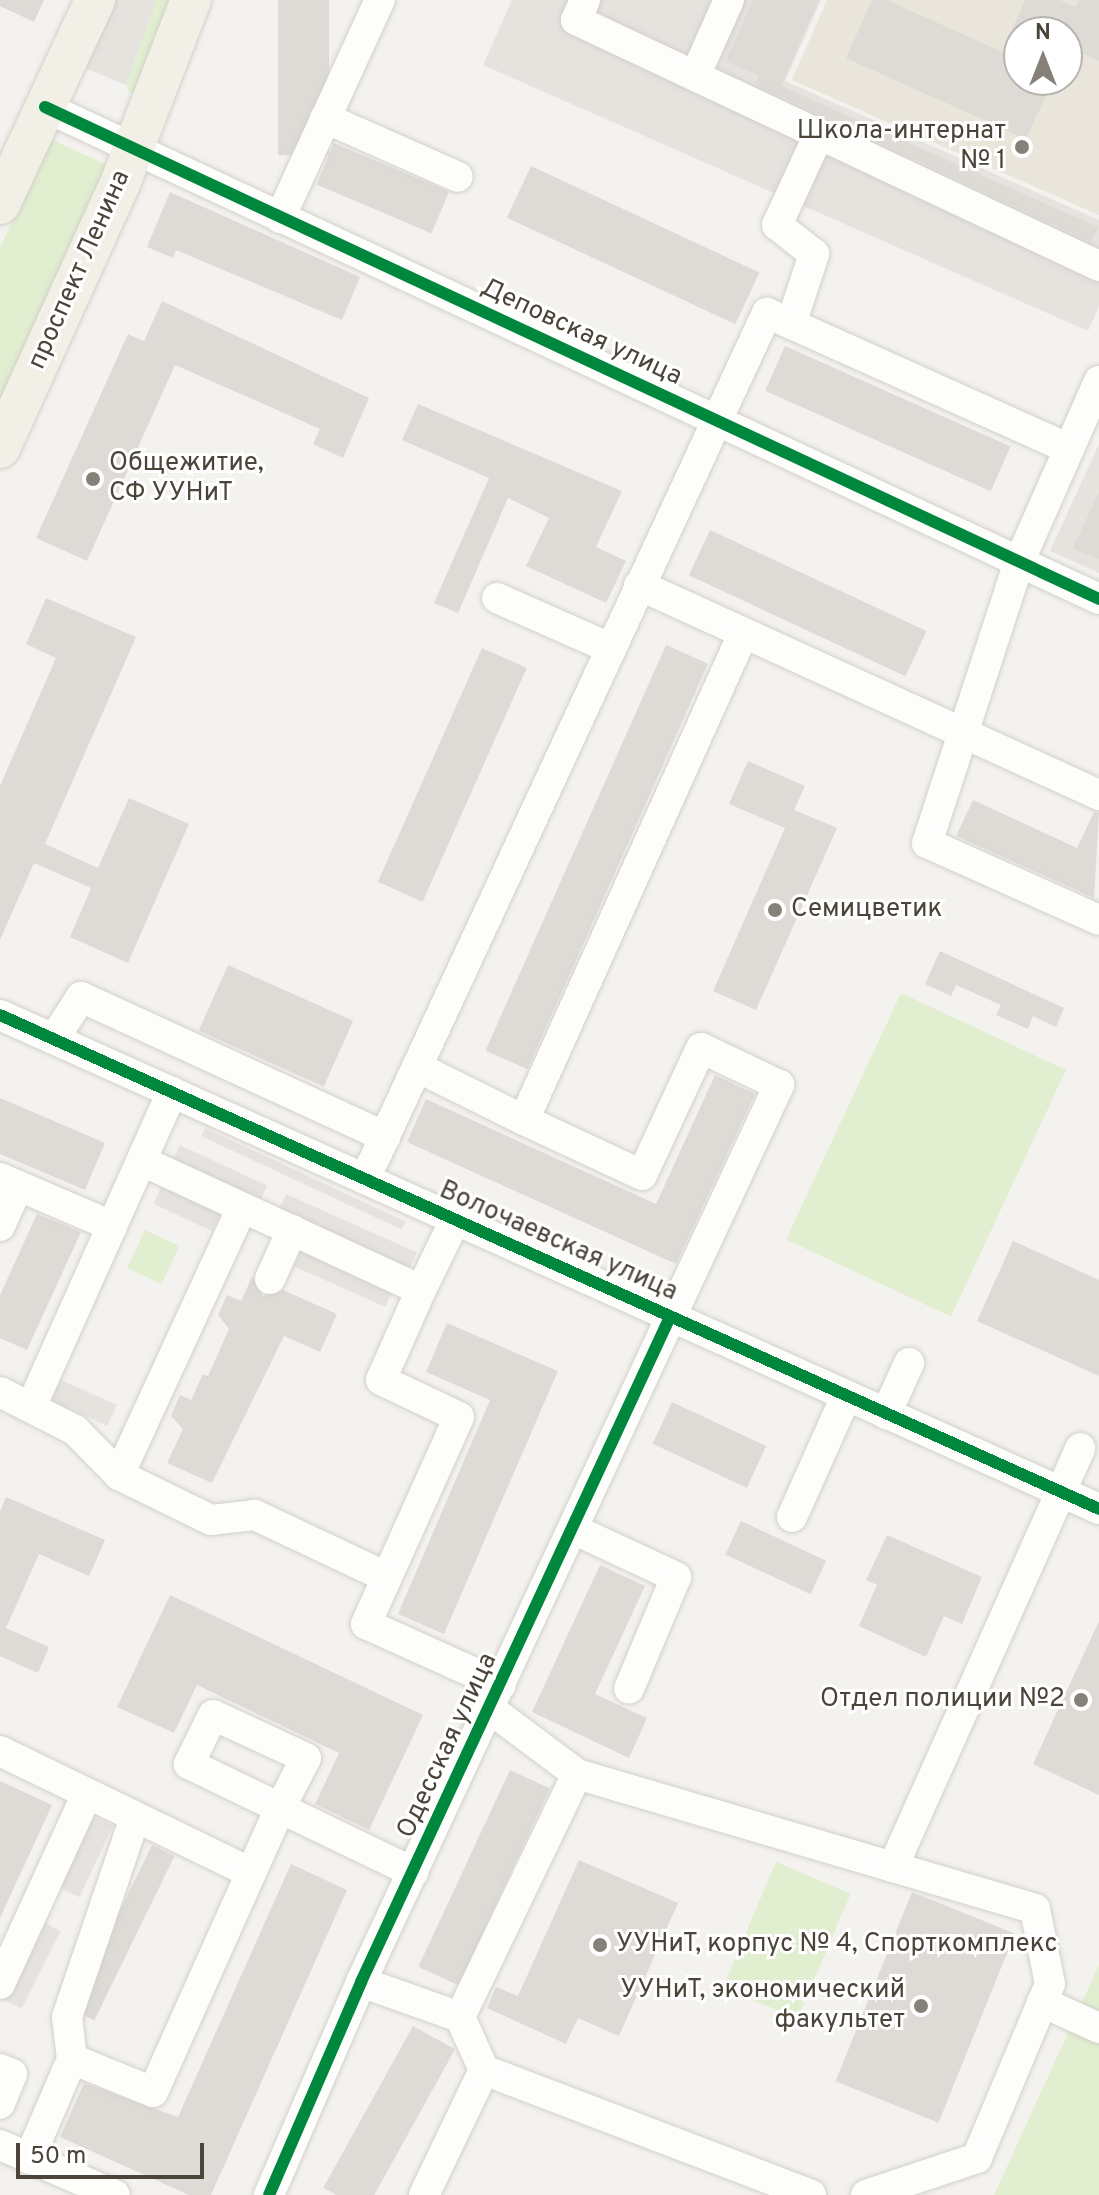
<!DOCTYPE html>
<html>
<head>
<meta charset="utf-8">
<style>
	body { margin:0 }
	#map { position:relative; width:1099px; height:2195px; overflow:hidden; background:#f4f2ee; font-family:Overpass,sans-serif }
	div>[style] { position:absolute }
	.industrial>* { inset:0; background:#e6e2de }
	.education>* { inset:0; background:#eae5da }
	.green>* { inset:0; background:#e1eecf; transform-origin:0 0 }
	.parking>* { inset:0; background:#e6e3df; transform-origin:0 0 }
	.building>* { inset:0; background:#dedbd6; transform-origin:0 0 }
	.roads { filter:drop-shadow(0 0 2px #d2d0cb) drop-shadow(0 0 2px #d2d0cb) }
	.minor>* { height:30px; margin:-15px; padding:0 15px; transform-origin:15px; border-radius:15px; background:#fdfdfc }
	.major>* { height:40px; margin:-20px; padding:0 20px; transform-origin:20px; border-radius:20px; background:#f2efe6 }
	.cycleway>* { height:12px; margin:-6px; padding:0 6px; transform-origin:6px; border-radius:6px; background:#00873e }
	.dots>* { width:22px; height:22px; translate:-50% -50%; box-sizing:border-box; border:4px solid #fff; border-radius:50% }
	span { translate:-50% -50%; white-space:nowrap; text-align:center; line-height:1.15; -webkit-text-stroke:6px #fff; paint-order:stroke }
	.poi-label { font-size:26px; color:#4b4439 }
	.right { translate:-100% -50%; text-align:right }
	.left { translate:0 -50%; text-align:left }
	.street-label { font-size:26px; color:#4b4439 }
	.north { position:absolute; left:1003px; top:16px; width:80px; height:80px; box-sizing:border-box; background:#fff; border:2px solid #b7b4b0; border-radius:50%; rotate:0deg; font-size:22px; font-weight:700; line-height:32px; text-align:center; color:#4b4439 }
	.north::after { content:''; display:block; margin:auto; width:28px; height:36px; background:#868178; clip-path:polygon(50% 0,100% 100%,50% 72%,0 100%) }
	.scale { position:absolute; left:16px; top:2143px; width:188px; height:36px; box-sizing:border-box; border:4px solid #4b4439; border-top:0; padding-left:10px; font-size:24px; line-height:28px; white-space:nowrap; color:#4b4439; -webkit-text-stroke:6px #fff; paint-order:stroke }
</style>
</head>
<body>
<div id="map">
	<div class="industrial">
		<div style="clip-path:polygon(512px 0,821px 0,785px 81px,1099px 220px,1099px 306px,1088px 331px,483px 65px)"></div>
		<div style="clip-path:polygon(1099px 444px,1099px 573px,1050px 551px)"></div>
	</div>
	<div class="education">
		<div style="clip-path:polygon(evenodd,827px 0,1099px 0,1099px 215px,792px 80px,827px 0,1019px 32px,1067px 32px,1067px 80px,1019px 80px,1019px 32px)"></div>
	</div>
	<div class="green">
		<div style="clip-path:polygon(157px 0,175px 0,135px 92px,129px 92px,126px 85px)"></div>
		<div style="clip-path:polygon(50px 139px,107px 165px,0 401px,0 248px)"></div>
		<div style="left:901px;top:993px;width:182px;height:272px;rotate:25deg"></div>
		<div style="left:145px;top:1230px;width:38px;height:42px;rotate:25deg"></div>
		<div style="left:776px;top:1862px;width:81px;height:136px;rotate:23deg"></div>
		<div style="clip-path:polygon(1099px 1965px,1099px 2195px,994px 2195px)"></div>
	</div>
	<div class="parking">
		<div style="clip-path:polygon(113px 0,157px 0,126px 85px,85px 68px)"></div>
		<div style="left:205px;top:1128px;width:221px;height:9px;rotate:25deg"></div>
		<div style="left:180px;top:1145px;width:96px;height:21px;rotate:25deg"></div>
		<div style="left:163px;top:1183px;width:65px;height:23px;rotate:25deg"></div>
		<div style="left:286px;top:1194px;width:143px;height:20px;rotate:24deg"></div>
		<div style="left:302px;top:1248px;width:100px;height:20px;rotate:24deg"></div>
		<div style="left:61px;top:1380px;width:61px;height:23px;rotate:24deg"></div>
		<div style="left:92px;top:1816px;width:23px;height:79px;rotate:25deg"></div>
		<div style="left:43px;top:1922px;width:20px;height:87px;rotate:27deg"></div>
	</div>
	<div class="building">
		<div style="clip-path:polygon(0 0,44px 0,34px 22px,0 6px)"></div>
		<div style="left:278px;top:0;width:51px;height:155px"></div>
		<div style="clip-path:polygon(753px 0,819px 0,781px 86px,1098px 227px,1091px 242px,755px 84px,759px 76px,726px 61px)"></div>
		<div style="clip-path:polygon(872px 0,887px 0,1002px 52px,1025px 0,1060px 0,1076px 7px,1079px 0,1099px 0,1099px 61px,1067px 46px,1067px 32px,1019px 32px,1019px 80px,1053px 80px,1026px 139px,846px 58px)"></div>
		<div style="left:334px;top:143px;width:125px;height:45px;rotate:23deg"></div>
		<div style="left:531px;top:166px;width:252px;height:57px;rotate:25deg"></div>
		<div style="clip-path:polygon(170px 192px,360px 277px,342px 320px,176px 250px,173px 258px,147px 247px)"></div>
		<div style="clip-path:polygon(162px 301px,369px 398px,343px 458px,313px 444px,320px 429px,175px 365px,87px 561px,36px 538px,128px 334px,144px 341px)"></div>
		<div style="left:785px;top:346px;width:247px;height:49px;rotate:24deg"></div>
		<div style="clip-path:polygon(418px 404px,622px 491px,596px 547px,626px 561px,606px 603px,526px 566px,549px 518px,508px 498px,458px 613px,434px 603px,489px 478px,402px 440px)"></div>
		<div style="clip-path:polygon(1099px 492px,1099px 559px,1073px 548px)"></div>
		<div style="left:710px;top:530px;width:239px;height:50px;rotate:25deg"></div>
		<div style="clip-path:polygon(46px 598px,136px 637px,45px 844px,98px 868px,129px 798px,189px 824px,128px 963px,70px 937px,91px 888px,34px 863px,0 940px,0 786px,56px 658px,26px 644px)"></div>
		<div style="left:666px;top:645px;width:46px;height:444px;rotate:24deg"></div>
		<div style="left:482px;top:648px;width:49px;height:256px;rotate:24deg"></div>
		<div style="clip-path:polygon(748px 761px,805px 786px,794px 810px,837px 828px,756px 1010px,713px 991px,785px 828px,729px 804px)"></div>
		<div style="clip-path:polygon(973px 800px,1077px 848px,1094px 812px,1099px 813px,1094px 898px,956px 836px)"></div>
		<div style="clip-path:polygon(940px 951px,1064px 1008px,1056px 1027px,1033px 1016px,1028px 1029px,996px 1015px,1001px 1005px,956px 985px,951px 996px,925px 984px)"></div>
		<div style="left:228px;top:965px;width:137px;height:72px;rotate:24deg"></div>
		<div style="clip-path:polygon(715px 1075px,755px 1094px,676px 1264px,407px 1142px,426px 1099px,656px 1204px)"></div>
		<div style="clip-path:polygon(0 1098px,105px 1143px,85px 1190px,0 1154px)"></div>
		<div style="clip-path:polygon(37px 1214px,81px 1232px,27px 1350px,0 1338px,0 1295px)"></div>
		<div style="clip-path:polygon(1013px 1241px,1099px 1280px,1099px 1376px,977px 1321px)"></div>
		<div style="clip-path:polygon(252px 1277px,263px 1296px,283px 1290px,337px 1314px,320px 1352px,284px 1336px,212px 1483px,167px 1463px,183px 1429px,171px 1416px,180px 1395px,191px 1400px,203px 1374px,208px 1376px,229px 1329px,218px 1315px,227px 1295px,241px 1301px)"></div>
		<div style="clip-path:polygon(447px 1323px,558px 1371px,444px 1634px,398px 1614px,490px 1400px,426px 1372px)"></div>
		<div style="left:672px;top:1402px;width:104px;height:46px;rotate:25deg"></div>
		<div style="clip-path:polygon(6px 1497px,105px 1540px,89px 1576px,39px 1554px,6px 1628px,49px 1647px,38px 1673px,0 1656px,0 1512px)"></div>
		<div style="left:741px;top:1521px;width:94px;height:37px;rotate:25deg"></div>
		<div style="clip-path:polygon(887px 1535px,982px 1577px,962px 1624px,944px 1616px,926px 1657px,859px 1626px,877px 1585px,866px 1580px)"></div>
		<div style="clip-path:polygon(600px 1565px,645px 1586px,595px 1694px,647px 1718px,629px 1758px,532px 1712px)"></div>
		<div style="clip-path:polygon(170px 1595px,423px 1715px,369px 1830px,315px 1804px,339px 1753px,197px 1685px,174px 1733px,117px 1707px)"></div>
		<div style="clip-path:polygon(1099px 1621px,1099px 1795px,1033px 1764px)"></div>
		<div style="left:510px;top:1770px;width:44px;height:217px;rotate:25deg"></div>
		<div style="clip-path:polygon(0 1781px,52px 1805px,0 1918px)"></div>
		<div style="left:152px;top:1845px;width:25px;height:183px;rotate:26deg"></div>
		<div style="clip-path:polygon(579px 1860px,678px 1903px,619px 2036px,578px 2018px,566px 2044px,487px 2008px,496px 1987px,518px 1996px)"></div>
		<div style="clip-path:polygon(291px 1864px,347px 1890px,211px 2195px,189px 2195px,60px 2137px,84px 2083px,178px 2117px)"></div>
		<div style="left:912px;top:1892px;width:111px;height:204px;rotate:22deg"></div>
		<div style="left:413px;top:2026px;width:48px;height:185px;rotate:29deg"></div>
	</div>
	<div class="roads">
		<div class="minor">
			<div style="left:585px;top:0;width:22px;rotate:114deg"></div>
			<div style="left:576px;top:20px;width:578px;rotate:25.19deg"></div>
			<div style="left:695px;top:76px;width:83px;rotate:-65.9deg"></div>
			<div style="left:45px;top:107px;width:1163px;rotate:25.02deg"></div>
			<div style="left:325px;top:118px;width:145px;rotate:23.9deg"></div>
			<div style="left:280px;top:218px;width:240px;rotate:-65.4deg"></div>
			<div style="left:791px;top:324px;width:74px;rotate:-71.8deg"></div>
			<div style="left:814px;top:254px;width:47px;rotate:-141.9deg"></div>
			<div style="left:777px;top:225px;width:100px;rotate:-65.2deg"></div>
			<div style="left:1099px;top:381px;width:198px;rotate:113.8deg"></div>
			<div style="left:1019px;top:562px;width:296px;rotate:108.1deg"></div>
			<div style="left:927px;top:843px;width:188px;rotate:24.1deg"></div>
			<div style="left:639px;top:585px;width:506px;rotate:24.54deg"></div>
			<div style="left:497px;top:598px;width:124px;rotate:23.9deg"></div>
			<div style="left:0;top:1015px;width:1205px;rotate:24.2deg"></div>
			<div style="left:54px;top:1039px;width:50px;rotate:-57.3deg"></div>
			<div style="left:81px;top:997px;width:335px;rotate:24.7deg"></div>
			<div style="left:417px;top:1067px;width:119px;rotate:26.4deg"></div>
			<div style="left:524px;top:1120px;width:533px;rotate:-65.74deg"></div>
			<div style="left:142px;top:1161px;width:307px;rotate:24.8deg"></div>
			<div style="left:421px;top:1290px;width:98px;rotate:114deg"></div>
			<div style="left:381px;top:1380px;width:86px;rotate:25.4deg"></div>
			<div style="left:459px;top:1417px;width:227px;rotate:114.2deg"></div>
			<div style="left:366px;top:1624px;width:148px;rotate:24.3deg"></div>
			<div style="left:0;top:1178px;width:122px;rotate:23.2deg"></div>
			<div style="left:112px;top:1226px;width:147px;rotate:-65.9deg"></div>
			<div style="left:365px;top:1179px;width:955px;rotate:-65.1deg"></div>
			<div style="left:767px;top:313px;width:331px;rotate:24.2deg"></div>
			<div style="left:0;top:1226px;width:44px;rotate:-65.8deg"></div>
			<div style="left:270px;top:1279px;width:54px;rotate:-65.8deg"></div>
			<div style="left:421px;top:1290px;width:78px;rotate:-64.1deg"></div>
			<div style="left:0;top:1392px;width:84px;rotate:26.9deg"></div>
			<div style="left:75px;top:1430px;width:63px;rotate:45.6deg"></div>
			<div style="left:119px;top:1475px;width:102px;rotate:26.1deg"></div>
			<div style="left:211px;top:1520px;width:44px;rotate:-6.5deg"></div>
			<div style="left:255px;top:1515px;width:145px;rotate:25.3deg"></div>
			<div style="left:31px;top:1407px;width:198px;rotate:-65.9deg"></div>
			<div style="left:886px;top:1414px;width:56px;rotate:-65.7deg"></div>
			<div style="left:119px;top:1475px;width:294px;rotate:-65.3deg"></div>
			<div style="left:792px;top:1517px;width:133px;rotate:-65.9deg"></div>
			<div style="left:573px;top:1529px;width:114px;rotate:25deg"></div>
			<div style="left:676px;top:1577px;width:121px;rotate:112.8deg"></div>
			<div style="left:0;top:1751px;width:279px;rotate:25.9deg"></div>
			<div style="left:577px;top:1774px;width:477px;rotate:16.4deg"></div>
			<div style="left:1035px;top:1909px;width:76px;rotate:78.7deg"></div>
			<div style="left:1050px;top:1984px;width:189px;rotate:112.8deg"></div>
			<div style="left:977px;top:2158px;width:117px;rotate:161.6deg"></div>
			<div style="left:893px;top:1867px;width:459px;rotate:-65.9deg"></div>
			<div style="left:361px;top:1982px;width:105px;rotate:19.5deg"></div>
			<div style="left:460px;top:2017px;width:270px;rotate:-64.3deg"></div>
			<div style="left:577px;top:1774px;width:109px;rotate:-143.2deg"></div>
			<div style="left:0;top:1984px;width:209px;rotate:-65.4deg"></div>
			<div style="left:1042px;top:2002px;width:63px;rotate:24.5deg"></div>
			<div style="left:72px;top:2059px;width:87px;rotate:22.2deg"></div>
			<div style="left:153px;top:2092px;width:311px;rotate:-65.9deg"></div>
			<div style="left:280px;top:1808px;width:56px;rotate:-62.5deg"></div>
			<div style="left:306px;top:1758px;width:102px;rotate:-155.2deg"></div>
			<div style="left:213px;top:1715px;width:55px;rotate:116.1deg"></div>
			<div style="left:189px;top:1764px;width:101px;rotate:25.8deg"></div>
			<div style="left:280px;top:1808px;width:148px;rotate:25.7deg"></div>
			<div style="left:0;top:2069px;width:13px;rotate:23deg"></div>
			<div style="left:12px;top:2074px;width:32px;rotate:112deg"></div>
			<div style="left:484px;top:2070px;width:350px;rotate:20.9deg"></div>
			<div style="left:0;top:2145px;width:125px;rotate:23.5deg"></div>
			<div style="left:29px;top:2159px;width:109px;rotate:-66.7deg"></div>
			<div style="left:72px;top:2059px;width:42px;rotate:-96.8deg"></div>
			<div style="left:67px;top:2017px;width:211px;rotate:-71.2deg"></div>
			<div style="left:269px;top:2195px;width:232px;rotate:-66.6deg"></div>
			<div style="left:361px;top:1982px;width:990px;rotate:-65.01deg"></div>
			<div style="left:779px;top:1085px;width:86px;rotate:-154.6deg"></div>
			<div style="left:701px;top:1048px;width:140px;rotate:114.9deg"></div>
			<div style="left:642px;top:1175px;width:130px;rotate:-155deg"></div>
			<div style="left:424px;top:2195px;width:139px;rotate:-64.4deg"></div>
			<div style="left:484px;top:2070px;width:58px;rotate:-114.4deg"></div>
		</div>
		<div class="major">
			<div style="left:0;top:204px;width:225px;rotate:-65deg"></div>
			<div style="left:0;top:448px;width:293px;rotate:-65.6deg"></div>
			<div style="left:121px;top:181px;width:194px;rotate:-68.9deg"></div>
		</div>
	</div>
	<div class="cycleway">
		<div style="left:45px;top:107px;width:1163px;rotate:25.02deg"></div>
		<div style="left:0;top:1015px;width:1205px;rotate:24.2deg"></div>
		<div style="left:269px;top:2195px;width:232px;rotate:-66.6deg"></div>
		<div style="left:361px;top:1982px;width:733px;rotate:-65.08deg"></div>
	</div>
	<div class="dots">
		<div style="left:1022px;top:147px;background:#868178"></div>
		<div style="left:93px;top:479px;background:#868178"></div>
		<div style="left:775px;top:910px;background:#868178"></div>
		<div style="left:1081px;top:1700px;background:#868178"></div>
		<div style="left:600px;top:1945px;background:#868178"></div>
		<div style="left:921px;top:2006px;background:#868178"></div>
	</div>
	<div class="poi-label">
		<span class="right" style="left:1006px;top:147px">Школа-интернат<br>№ 1</span>
		<span class="left" style="left:109px;top:479px">Общежитие,<br>СФ УУНиТ</span>
		<span class="left" style="left:791px;top:910px">Семицветик</span>
		<span class="right" style="left:1065px;top:1700px">Отдел полиции №2</span>
		<span class="left" style="left:616px;top:1945px">УУНиТ, корпус № 4, Спорткомплекс</span>
		<span class="right" style="left:905px;top:2006px">УУНиТ, экономический<br>факультет</span>
	</div>
	<div class="street-label">
		<span style="left:80px;top:270px;rotate:-66deg">проспект Ленина</span>
		<span style="left:581px;top:333px;rotate:25deg">Деповская улица</span>
		<span style="left:558px;top:1242px;rotate:24deg">Волочаевская улица</span>
		<span style="left:448px;top:1746px;rotate:-65deg">Одесская улица</span>
	</div>
	<div class="north">N</div>
	<div class="scale">50 m</div>
</div>
</body>
</html>
